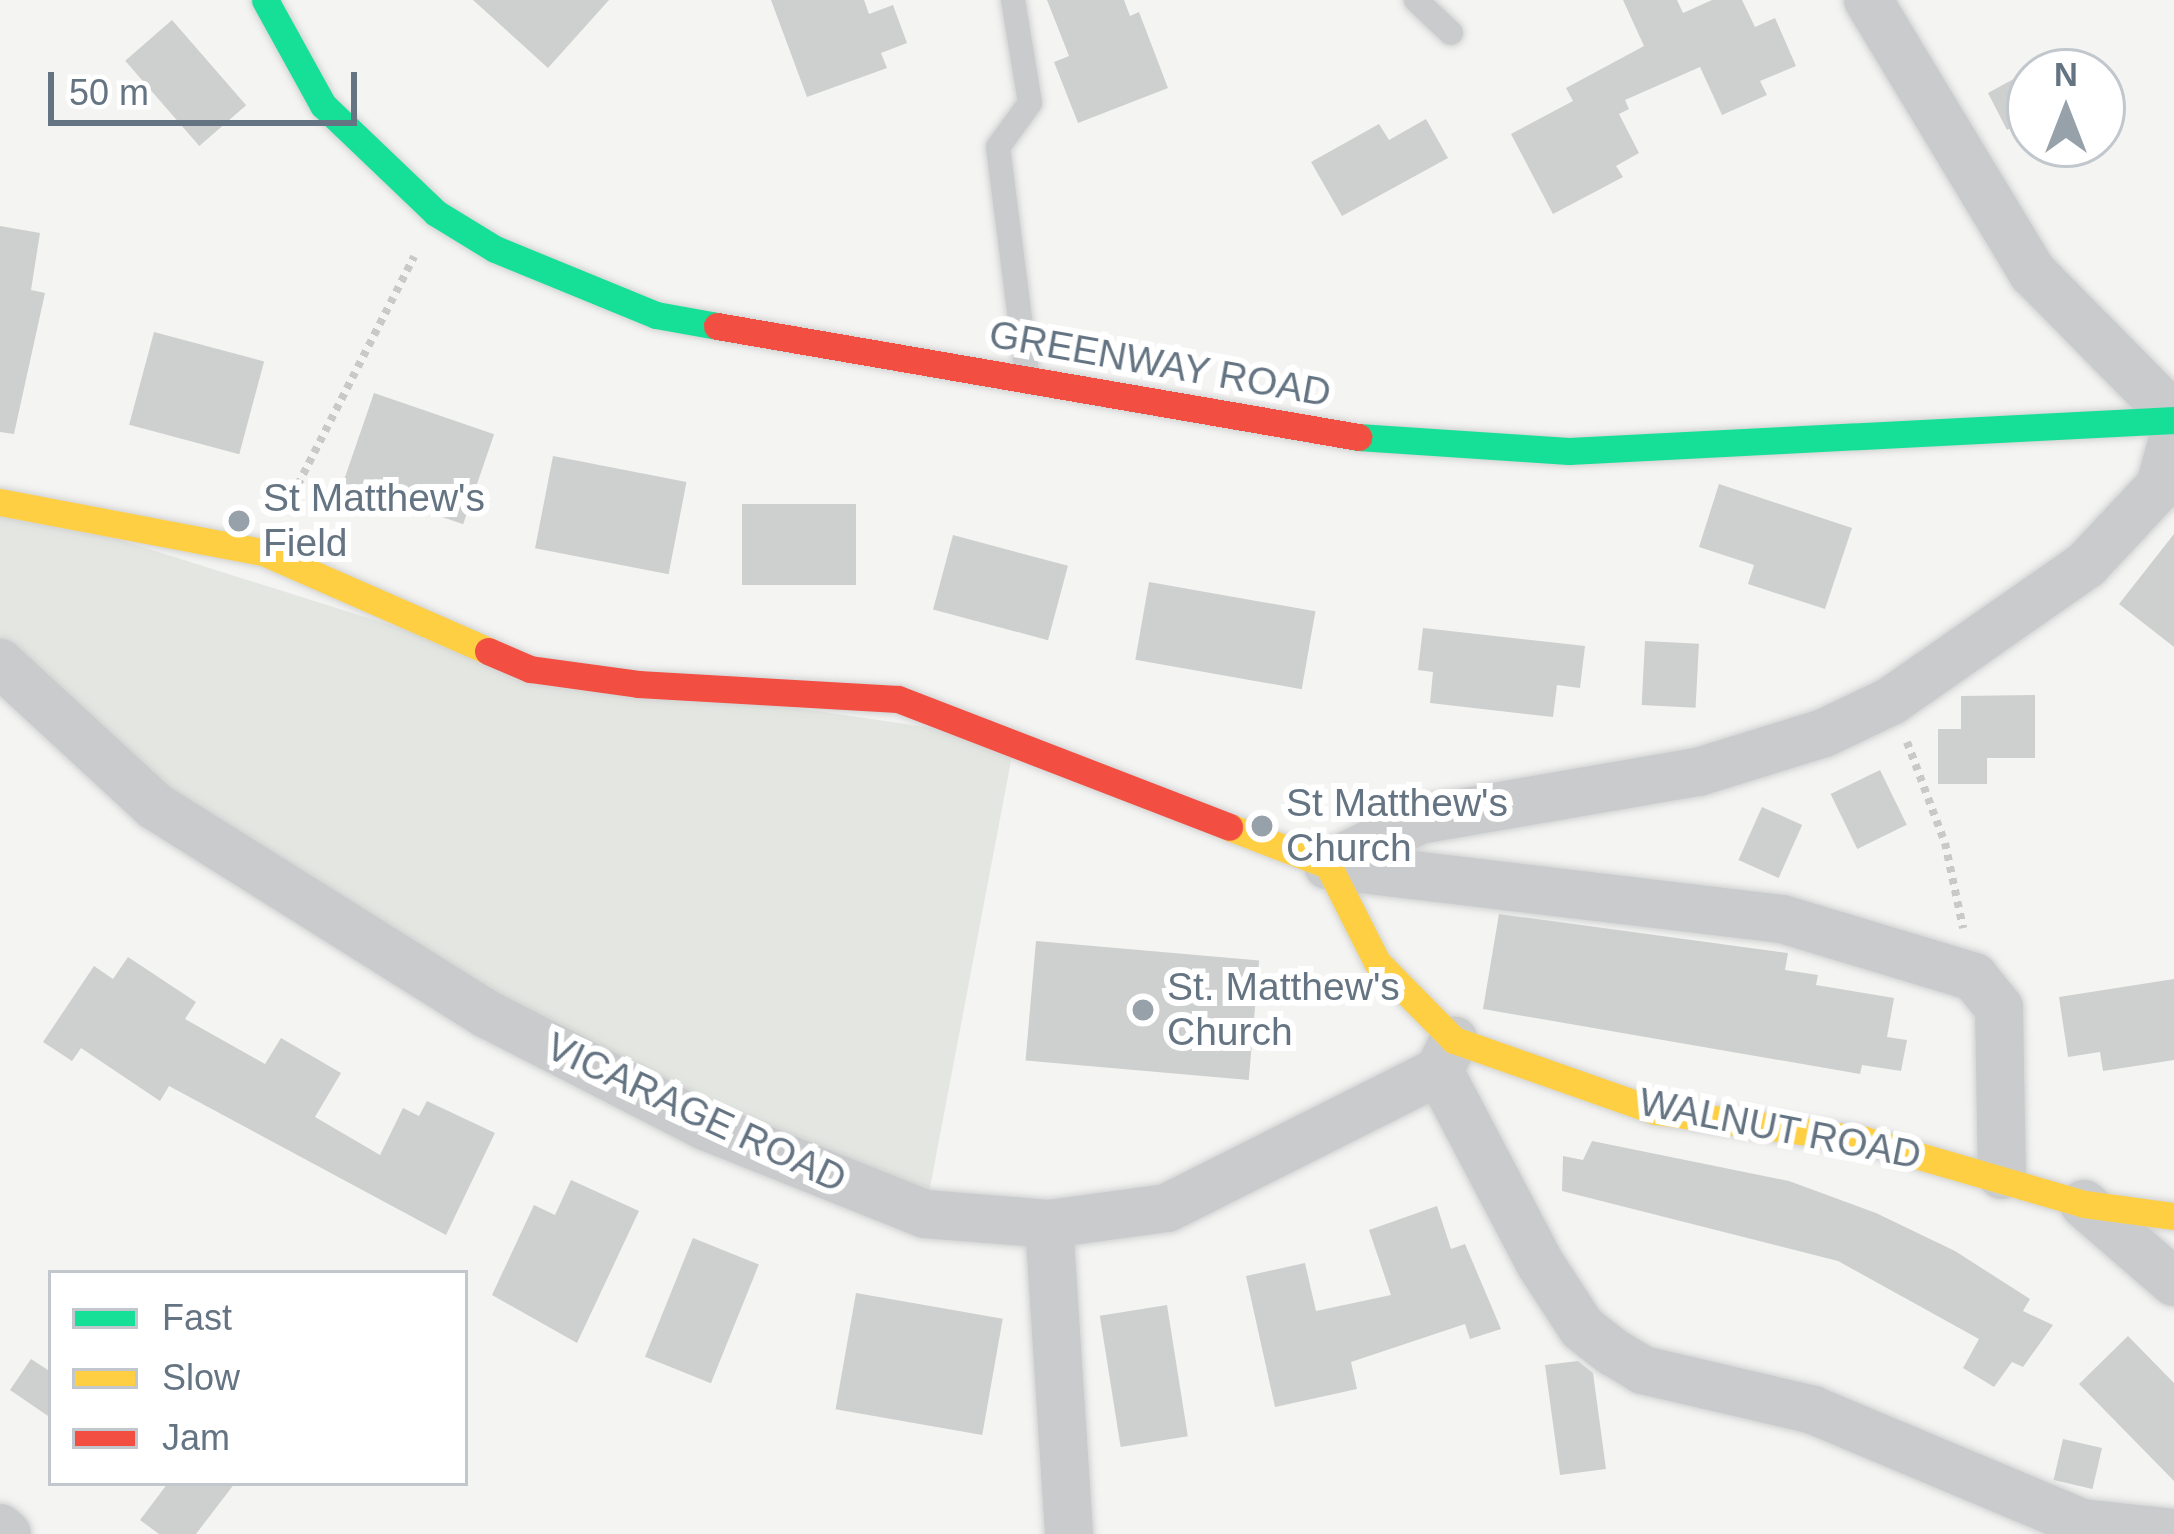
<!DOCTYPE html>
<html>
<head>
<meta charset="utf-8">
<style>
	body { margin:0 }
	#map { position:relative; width:2174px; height:1534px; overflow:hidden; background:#f4f4f3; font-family:Helvetica,sans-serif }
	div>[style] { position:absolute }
	.green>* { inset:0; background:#e4e7e1 }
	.building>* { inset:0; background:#cecfcf; transform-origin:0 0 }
	.path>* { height:8px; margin-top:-4px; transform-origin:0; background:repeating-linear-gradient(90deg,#c8c9c8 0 6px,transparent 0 12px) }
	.roads { filter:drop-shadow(0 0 3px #d1d2d2) drop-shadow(0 0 3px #d1d2d2) }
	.lane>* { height:24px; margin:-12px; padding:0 12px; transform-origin:12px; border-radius:12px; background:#cacbcc }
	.street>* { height:48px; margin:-24px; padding:0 24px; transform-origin:24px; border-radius:24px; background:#cacbcc }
	.fast>* { height:27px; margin:-13.5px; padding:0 13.5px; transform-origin:13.5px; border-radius:13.5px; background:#16e098 }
	.slow>* { height:27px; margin:-13.5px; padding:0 13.5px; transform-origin:13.5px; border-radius:13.5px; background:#ffcf43 }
	.jam>* { height:27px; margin:-13.5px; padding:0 13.5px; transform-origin:13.5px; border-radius:13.5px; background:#f24e42 }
	.dots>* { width:33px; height:33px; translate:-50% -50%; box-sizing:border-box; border:6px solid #fff; border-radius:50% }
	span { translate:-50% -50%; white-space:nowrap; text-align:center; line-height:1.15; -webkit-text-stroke:12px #fff; paint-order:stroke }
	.street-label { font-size:39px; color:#657482 }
	.poi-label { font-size:39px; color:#657482 }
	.left { translate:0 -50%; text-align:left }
	.legend { position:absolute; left:48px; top:1270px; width:420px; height:216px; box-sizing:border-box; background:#fff; border:3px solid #c1c7cd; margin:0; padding:15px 21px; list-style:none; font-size:36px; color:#657482 }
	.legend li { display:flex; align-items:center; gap:24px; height:60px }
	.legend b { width:60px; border:3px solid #c1c7cd }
	.north { position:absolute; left:2006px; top:48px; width:120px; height:120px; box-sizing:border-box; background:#fff; border:3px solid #c1c7cd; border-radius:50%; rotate:0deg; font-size:33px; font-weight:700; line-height:48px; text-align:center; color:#657482 }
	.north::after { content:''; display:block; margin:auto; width:42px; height:54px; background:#97a1aa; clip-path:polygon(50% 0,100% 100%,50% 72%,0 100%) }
	.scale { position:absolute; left:48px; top:72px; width:309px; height:54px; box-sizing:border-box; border:6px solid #657482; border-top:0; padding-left:15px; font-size:36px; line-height:42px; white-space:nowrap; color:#657482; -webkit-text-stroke:9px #fff; paint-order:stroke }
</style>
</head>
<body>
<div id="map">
	<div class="green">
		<div style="clip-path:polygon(0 502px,530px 669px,1015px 740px,925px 1214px,306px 898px,0 663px)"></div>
	</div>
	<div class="building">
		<div style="clip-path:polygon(473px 0,609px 0,548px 68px)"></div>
		<div style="clip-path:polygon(771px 0,864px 0,869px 14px,893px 5px,907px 43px,881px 53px,887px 68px,807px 97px)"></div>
		<div style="clip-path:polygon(1047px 0,1124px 0,1130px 16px,1139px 12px,1168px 88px,1078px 123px,1054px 62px,1069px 56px)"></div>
		<div style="clip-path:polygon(1623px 0,1677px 0,1683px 13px,1712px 0,1742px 0,1755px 27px,1775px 18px,1796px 66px,1760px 81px,1767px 95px,1722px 115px,1700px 67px,1625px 100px,1629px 109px,1619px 114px,1639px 153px,1616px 166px,1623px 177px,1553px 214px,1511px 134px,1573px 101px,1566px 88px,1644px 46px)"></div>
		<div style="left:172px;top:20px;width:113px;height:62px;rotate:49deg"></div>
		<div style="clip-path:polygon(2030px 70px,2030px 118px,2007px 130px,1988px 93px)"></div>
		<div style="clip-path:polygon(1426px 119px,1448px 158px,1342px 216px,1311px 162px,1379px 124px,1389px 140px)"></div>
		<div style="clip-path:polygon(0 226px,40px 233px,31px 290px,45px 293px,14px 434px,0 432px)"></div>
		<div style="left:154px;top:332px;width:114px;height:96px;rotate:15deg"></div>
		<div style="left:374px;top:393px;width:127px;height:95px;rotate:19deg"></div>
		<div style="left:553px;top:456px;width:136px;height:94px;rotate:11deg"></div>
		<div style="clip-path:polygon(1719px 484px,1852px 528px,1825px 609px,1748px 584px,1754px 565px,1699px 547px)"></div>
		<div style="left:742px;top:504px;width:114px;height:81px"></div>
		<div style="clip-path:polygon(2174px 534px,2174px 647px,2119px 604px)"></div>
		<div style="left:953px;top:535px;width:119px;height:77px;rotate:15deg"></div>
		<div style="left:1149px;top:582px;width:169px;height:79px;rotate:10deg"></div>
		<div style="clip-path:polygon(1423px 628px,1585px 646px,1580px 688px,1557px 685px,1553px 717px,1430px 703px,1433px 672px,1418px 670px)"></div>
		<div style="left:1645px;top:641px;width:54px;height:64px;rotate:3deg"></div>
		<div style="clip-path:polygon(2035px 695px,2035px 758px,1987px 758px,1987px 784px,1938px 784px,1938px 729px,1961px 729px,1961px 696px)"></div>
		<div style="left:1880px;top:770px;width:61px;height:55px;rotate:64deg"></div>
		<div style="left:1762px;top:807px;width:44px;height:58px;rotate:24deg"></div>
		<div style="clip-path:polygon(1499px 914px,1788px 953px,1785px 970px,1818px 975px,1816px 985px,1894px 998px,1887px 1037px,1907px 1040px,1901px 1071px,1862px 1065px,1860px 1074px,1483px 1009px)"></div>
		<div style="left:1036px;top:941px;width:224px;height:120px;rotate:5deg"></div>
		<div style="clip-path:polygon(128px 957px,196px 1002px,185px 1019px,265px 1064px,281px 1038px,341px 1073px,315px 1117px,380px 1155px,403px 1108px,419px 1116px,427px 1101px,495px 1133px,446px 1235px,169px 1086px,160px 1101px,81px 1048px,72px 1061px,43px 1042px,94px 966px,113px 979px)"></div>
		<div style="clip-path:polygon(2174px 979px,2174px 1060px,2103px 1071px,2100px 1052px,2068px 1057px,2059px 997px)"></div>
		<div style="clip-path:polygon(1592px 1141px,1789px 1181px,1876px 1213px,1955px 1251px,2030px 1299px,2023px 1311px,2053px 1325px,2023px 1367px,2012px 1362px,1994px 1387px,1963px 1368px,1979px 1339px,1838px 1261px,1562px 1191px,1563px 1156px,1583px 1160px)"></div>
		<div style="clip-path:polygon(571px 1180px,639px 1211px,577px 1343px,492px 1295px,534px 1205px,555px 1215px)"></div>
		<div style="clip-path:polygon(1437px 1206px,1451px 1249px,1465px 1244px,1501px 1329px,1470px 1339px,1465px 1324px,1351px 1362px,1357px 1389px,1275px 1407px,1246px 1276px,1305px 1263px,1316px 1311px,1391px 1295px,1369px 1230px)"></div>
		<div style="left:693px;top:1238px;width:71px;height:128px;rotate:22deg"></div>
		<div style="left:856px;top:1293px;width:149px;height:118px;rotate:10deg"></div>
		<div style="left:1167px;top:1305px;width:133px;height:68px;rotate:81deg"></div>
		<div style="clip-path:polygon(2128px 1336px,2174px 1383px,2174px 1481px,2079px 1384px)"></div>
		<div style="clip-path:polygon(31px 1359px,51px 1372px,51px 1418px,10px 1390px)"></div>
		<div style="clip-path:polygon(1578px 1361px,1593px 1373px,1606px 1469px,1560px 1475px,1545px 1365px)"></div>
		<div style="left:2063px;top:1439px;width:40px;height:42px;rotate:13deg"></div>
		<div style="clip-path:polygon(168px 1483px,235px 1483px,196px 1534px,159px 1534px,140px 1520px)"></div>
	</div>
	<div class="path">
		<div style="left:287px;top:506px;width:280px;rotate:-63deg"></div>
		<div style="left:1907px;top:742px;width:108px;rotate:69.4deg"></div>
		<div style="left:1945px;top:843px;width:87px;rotate:78deg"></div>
	</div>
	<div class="roads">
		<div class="lane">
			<div style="left:1013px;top:0;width:104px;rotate:80.6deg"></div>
			<div style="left:1030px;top:103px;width:54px;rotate:126deg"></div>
			<div style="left:998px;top:147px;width:229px;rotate:82.7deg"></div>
			<div style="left:1416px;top:0;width:48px;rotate:43.3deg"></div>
		</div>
		<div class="street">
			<div style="left:1868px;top:0;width:319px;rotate:58.9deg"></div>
			<div style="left:2033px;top:273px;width:201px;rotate:45.4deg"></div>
			<div style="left:0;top:663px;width:211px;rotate:42.7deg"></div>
			<div style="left:155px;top:806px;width:392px;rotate:32.1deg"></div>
			<div style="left:487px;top:1014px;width:245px;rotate:27.2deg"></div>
			<div style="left:705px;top:1126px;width:237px;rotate:21.8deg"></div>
			<div style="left:925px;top:1214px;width:124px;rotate:4.6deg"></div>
			<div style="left:1049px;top:1224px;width:119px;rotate:-7.7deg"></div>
			<div style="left:1167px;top:1208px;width:305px;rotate:-26.7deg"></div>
			<div style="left:1439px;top:1071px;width:34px;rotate:-64deg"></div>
			<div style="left:1328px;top:865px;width:102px;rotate:-26.3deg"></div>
			<div style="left:1419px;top:820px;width:283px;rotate:-9.8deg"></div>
			<div style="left:1698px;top:772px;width:132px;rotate:-17.2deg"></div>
			<div style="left:1824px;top:733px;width:74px;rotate:-25.5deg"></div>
			<div style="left:1891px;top:701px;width:238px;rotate:-34.9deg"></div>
			<div style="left:2086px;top:565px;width:108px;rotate:-46.9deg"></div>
			<div style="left:2160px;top:486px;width:53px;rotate:-74.6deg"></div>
			<div style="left:1328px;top:865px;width:457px;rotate:6.8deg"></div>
			<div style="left:1782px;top:919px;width:201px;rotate:16.8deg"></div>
			<div style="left:1974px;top:977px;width:40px;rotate:51deg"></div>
			<div style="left:1999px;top:1008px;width:167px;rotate:89deg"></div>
			<div style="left:1439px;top:1071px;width:219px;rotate:62.3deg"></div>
			<div style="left:1541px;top:1265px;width:75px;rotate:56.9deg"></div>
			<div style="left:1582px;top:1328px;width:39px;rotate:38deg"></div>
			<div style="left:1613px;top:1352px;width:35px;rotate:31deg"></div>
			<div style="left:1643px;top:1370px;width:175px;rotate:13.2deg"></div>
			<div style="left:1813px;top:1410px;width:292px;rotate:22.8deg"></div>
			<div style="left:2082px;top:1523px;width:93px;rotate:6.2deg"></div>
			<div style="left:2084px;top:1204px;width:119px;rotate:40.9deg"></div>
			<div style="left:1049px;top:1224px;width:311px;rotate:86.3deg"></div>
			<div style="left:0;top:1528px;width:9px;rotate:41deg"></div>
		</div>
		<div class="fast">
			<div style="left:265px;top:0;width:120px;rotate:61.1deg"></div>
			<div style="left:323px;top:105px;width:156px;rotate:43.7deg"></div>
			<div style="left:436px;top:213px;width:69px;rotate:31.4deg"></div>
			<div style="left:495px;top:249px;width:174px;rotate:22.3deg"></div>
			<div style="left:656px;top:315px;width:62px;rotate:10.2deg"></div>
			<div style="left:1358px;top:437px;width:211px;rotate:3.8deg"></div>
			<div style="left:1569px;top:451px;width:606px;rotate:-2.93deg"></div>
		</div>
		<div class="slow">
			<div style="left:0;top:502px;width:268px;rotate:10.8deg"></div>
			<div style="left:263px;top:552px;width:246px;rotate:23.7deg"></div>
			<div style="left:1229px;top:827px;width:106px;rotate:21deg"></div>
			<div style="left:1328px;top:865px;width:109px;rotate:63.2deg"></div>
			<div style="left:1377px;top:962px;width:110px;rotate:45.4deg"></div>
			<div style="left:1454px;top:1040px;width:214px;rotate:19.4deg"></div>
			<div style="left:1656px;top:1111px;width:210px;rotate:7.9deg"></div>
			<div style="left:1864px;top:1140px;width:229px;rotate:16.2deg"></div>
			<div style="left:2084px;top:1204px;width:91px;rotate:7.6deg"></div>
		</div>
		<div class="jam">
			<div style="left:717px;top:326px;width:651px;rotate:9.82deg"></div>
			<div style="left:488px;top:651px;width:46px;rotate:23.2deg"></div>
			<div style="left:530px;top:669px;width:109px;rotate:7.9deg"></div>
			<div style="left:638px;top:684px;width:260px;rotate:3.3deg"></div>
			<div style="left:898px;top:699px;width:355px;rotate:21.1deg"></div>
		</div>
	</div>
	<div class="dots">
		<div style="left:239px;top:521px;background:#97a1aa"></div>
		<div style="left:1262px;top:826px;background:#97a1aa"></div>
		<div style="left:1143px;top:1010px;background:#97a1aa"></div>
	</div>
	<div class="street-label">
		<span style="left:1160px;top:364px;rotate:10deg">GREENWAY ROAD</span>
		<span style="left:696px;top:1113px;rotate:25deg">VICARAGE ROAD</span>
		<span style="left:1780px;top:1129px;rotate:11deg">WALNUT ROAD</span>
	</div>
	<div class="poi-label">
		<span class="left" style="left:263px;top:521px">St Matthew's<br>Field</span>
		<span class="left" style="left:1286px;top:826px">St Matthew's<br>Church</span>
		<span class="left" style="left:1167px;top:1010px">St. Matthew's<br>Church</span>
	</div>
	<ul class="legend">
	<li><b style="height:15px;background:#16e098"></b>Fast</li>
	<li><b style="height:15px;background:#ffcf43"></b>Slow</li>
	<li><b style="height:15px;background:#f24e42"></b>Jam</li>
	</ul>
	<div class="north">N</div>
	<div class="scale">50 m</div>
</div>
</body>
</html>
